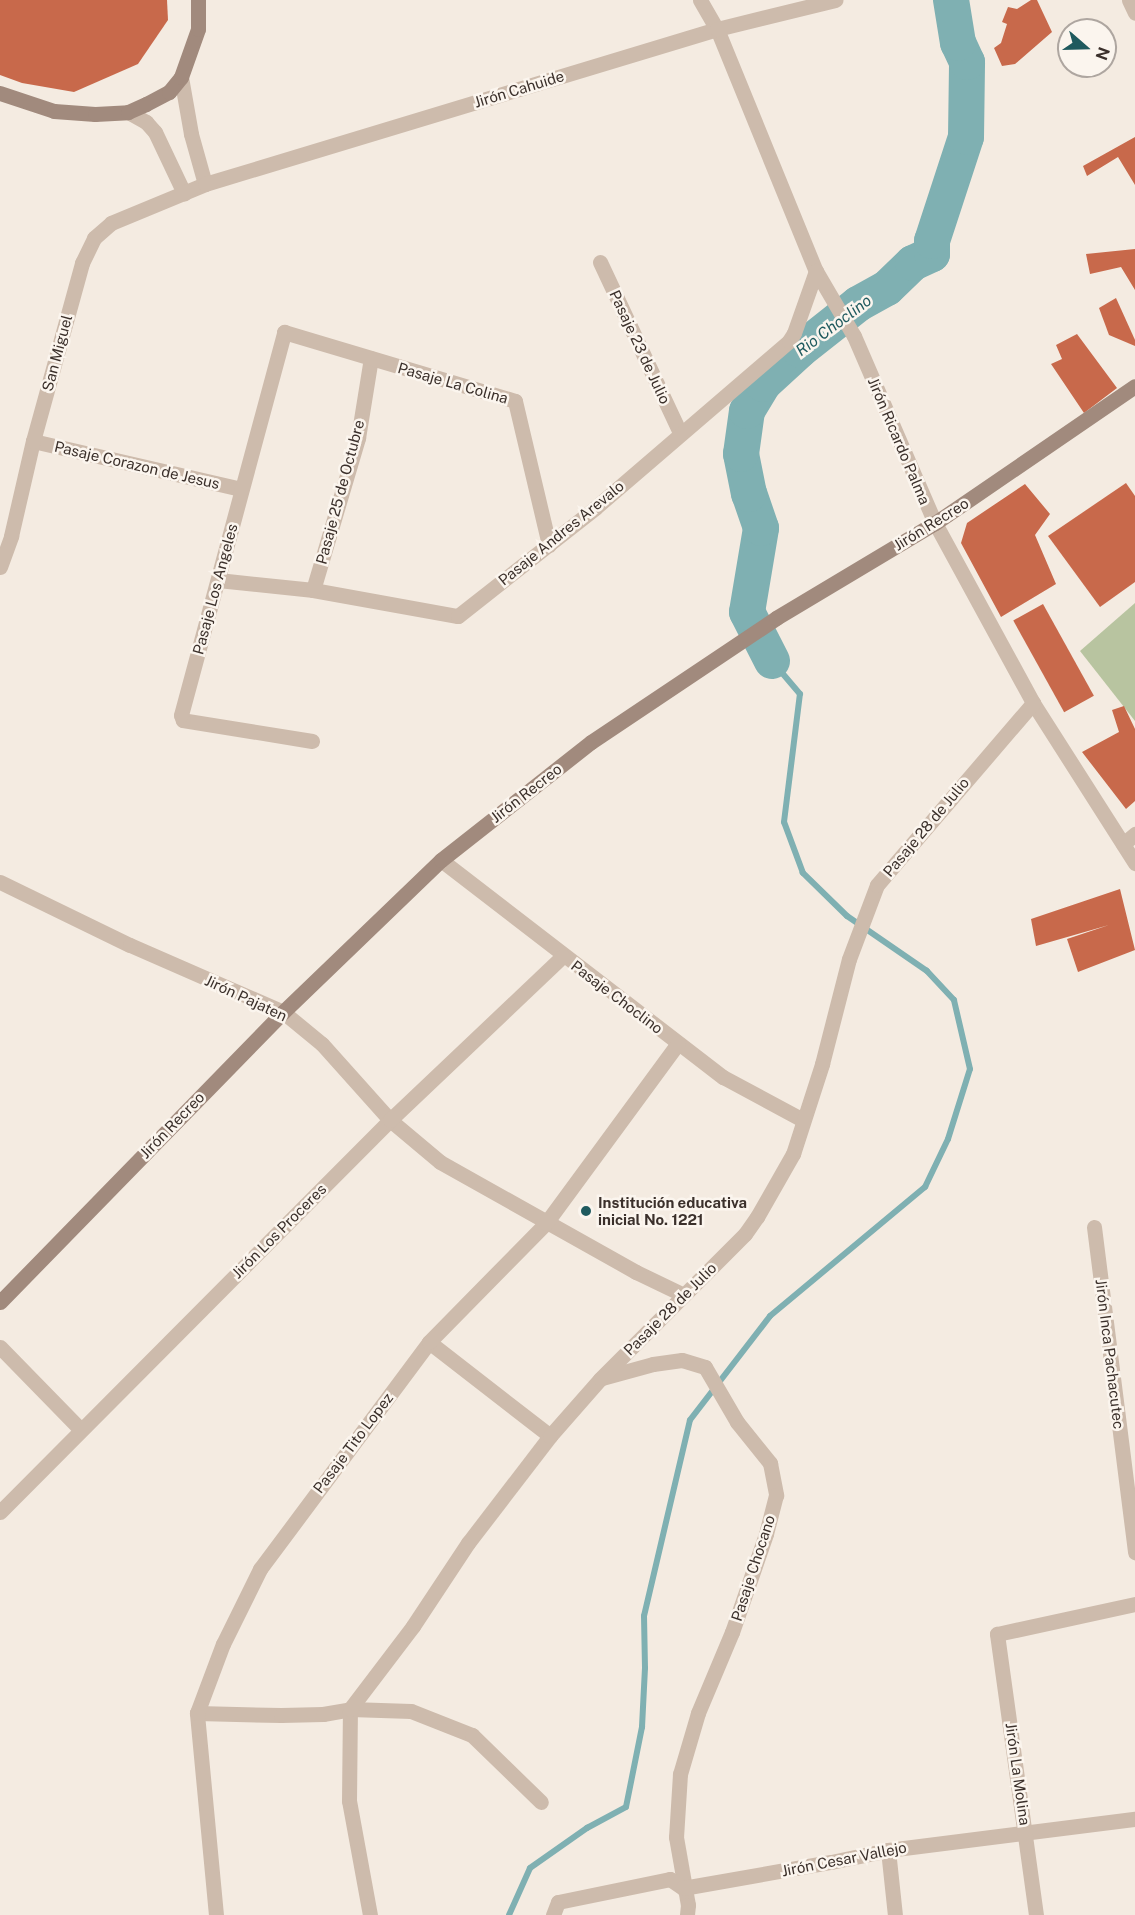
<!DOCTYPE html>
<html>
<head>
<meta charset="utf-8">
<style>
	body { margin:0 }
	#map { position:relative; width:1135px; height:1915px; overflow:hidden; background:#f4ebe1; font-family:"Public Sans",sans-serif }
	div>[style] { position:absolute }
	.green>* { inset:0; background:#b8c4a0 }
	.stream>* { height:6px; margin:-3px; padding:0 3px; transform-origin:3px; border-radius:3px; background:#7fb0b2 }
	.river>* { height:36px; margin:-18px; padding:0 18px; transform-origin:18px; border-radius:18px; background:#7fb0b2 }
	.building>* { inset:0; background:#c8694b; transform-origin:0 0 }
	.street>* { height:15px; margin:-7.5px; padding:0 7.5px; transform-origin:7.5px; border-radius:7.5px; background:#cdbbac }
	.secondary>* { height:15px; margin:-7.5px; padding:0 7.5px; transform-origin:7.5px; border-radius:7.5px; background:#a18a7d }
	.dots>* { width:16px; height:16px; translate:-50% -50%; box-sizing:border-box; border:3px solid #fbf5ee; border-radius:50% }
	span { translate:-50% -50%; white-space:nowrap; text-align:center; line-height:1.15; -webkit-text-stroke:5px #fbf5ee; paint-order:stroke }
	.street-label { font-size:15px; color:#3b302b }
	.poi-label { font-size:15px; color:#3b302b; font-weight:700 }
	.left { translate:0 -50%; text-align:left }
	.water-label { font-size:16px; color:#1f5a5e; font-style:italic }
	.north { position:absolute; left:1057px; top:18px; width:60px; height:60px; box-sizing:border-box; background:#fbf5ee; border:2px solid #aea6a0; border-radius:50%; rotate:110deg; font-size:16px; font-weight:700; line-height:24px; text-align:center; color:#3b302b }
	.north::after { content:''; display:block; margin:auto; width:21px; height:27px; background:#1f5a5e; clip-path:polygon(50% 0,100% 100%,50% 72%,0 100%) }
</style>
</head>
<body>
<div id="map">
	<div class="green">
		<div style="clip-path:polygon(1135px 603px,1135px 721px,1080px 651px)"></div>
	</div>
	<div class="stream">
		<div style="left:509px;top:1915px;width:51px;rotate:-65.9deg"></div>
		<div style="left:530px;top:1868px;width:70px;rotate:-35.1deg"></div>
		<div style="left:587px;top:1828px;width:44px;rotate:-28.3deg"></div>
		<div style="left:626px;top:1807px;width:82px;rotate:-78.7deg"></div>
		<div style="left:642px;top:1727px;width:59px;rotate:-87.1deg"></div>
		<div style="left:645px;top:1668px;width:52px;rotate:-91.1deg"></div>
		<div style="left:644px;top:1616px;width:201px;rotate:-76.8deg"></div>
		<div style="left:690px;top:1420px;width:131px;rotate:-52.4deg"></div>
		<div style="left:770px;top:1316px;width:202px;rotate:-39.8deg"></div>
		<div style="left:925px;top:1187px;width:53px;rotate:-64.4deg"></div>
		<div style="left:948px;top:1139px;width:73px;rotate:-72.6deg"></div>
		<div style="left:970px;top:1069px;width:71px;rotate:-103.1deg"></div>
		<div style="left:954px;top:1000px;width:40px;rotate:-133deg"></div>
		<div style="left:927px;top:971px;width:97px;rotate:-145.5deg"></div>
		<div style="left:847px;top:916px;width:62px;rotate:-135.7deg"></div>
		<div style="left:803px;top:873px;width:54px;rotate:-110.4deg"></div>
		<div style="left:784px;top:822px;width:129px;rotate:-82.9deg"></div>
		<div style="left:800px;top:694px;width:43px;rotate:-130.3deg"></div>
	</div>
	<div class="river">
		<div style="left:772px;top:661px;width:55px;rotate:-117deg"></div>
		<div style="left:747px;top:612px;width:85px;rotate:-80.5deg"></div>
		<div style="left:761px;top:528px;width:36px;rotate:-109deg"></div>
		<div style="left:749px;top:494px;width:41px;rotate:-101.3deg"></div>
		<div style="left:741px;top:454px;width:43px;rotate:-82.1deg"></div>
		<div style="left:747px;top:411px;width:31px;rotate:-59deg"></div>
		<div style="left:763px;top:384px;width:50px;rotate:-42.6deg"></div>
		<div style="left:800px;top:350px;width:74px;rotate:-38.4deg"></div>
		<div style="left:858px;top:304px;width:33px;rotate:-29deg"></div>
		<div style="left:887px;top:288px;width:36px;rotate:-44deg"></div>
		<div style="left:913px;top:263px;width:21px;rotate:-25deg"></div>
		<div style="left:932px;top:254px;width:13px;rotate:-90deg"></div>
		<div style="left:932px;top:241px;width:109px;rotate:-71.9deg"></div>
		<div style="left:966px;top:137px;width:75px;rotate:-89.2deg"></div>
		<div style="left:967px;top:62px;width:21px;rotate:-115deg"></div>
		<div style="left:958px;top:43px;width:44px;rotate:-99.2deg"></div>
	</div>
	<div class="building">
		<div style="clip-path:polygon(0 0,167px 0,168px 20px,138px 64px,74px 92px,22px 83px,0 75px)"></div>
		<div style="clip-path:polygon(1031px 0,1037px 0,1052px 32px,1015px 64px,1002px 66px,994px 48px,1001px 43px,1007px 24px,1002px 22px,1008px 7px,1017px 9px)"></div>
		<div style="clip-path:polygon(1135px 137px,1135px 185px,1118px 157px,1087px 176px,1083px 166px)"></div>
		<div style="clip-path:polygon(1135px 249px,1135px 290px,1121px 267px,1090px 274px,1086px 254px)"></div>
		<div style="clip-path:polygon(1116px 298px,1135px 340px,1135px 346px,1109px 335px,1099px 308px)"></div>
		<div style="clip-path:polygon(1077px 334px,1117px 388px,1084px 413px,1051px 364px,1062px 359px,1056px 345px)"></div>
		<div style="clip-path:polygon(1126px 483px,1135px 496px,1135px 582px,1100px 607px,1048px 536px)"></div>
		<div style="clip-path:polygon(1025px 484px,1050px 514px,1035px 535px,1056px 584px,1001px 617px,961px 543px,967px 523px)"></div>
		<div style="left:1043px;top:604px;width:105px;height:34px;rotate:61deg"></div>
		<div style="clip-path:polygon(1124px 706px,1135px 729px,1135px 801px,1126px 809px,1082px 752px,1119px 732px,1112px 710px)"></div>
		<div style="clip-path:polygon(1120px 889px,1135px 950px,1078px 972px,1067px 939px,1109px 925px,1036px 946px,1031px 919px)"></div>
	</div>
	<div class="street">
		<div style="left:700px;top:0;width:34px;rotate:60deg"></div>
		<div style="left:717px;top:29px;width:261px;rotate:67.8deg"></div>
		<div style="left:816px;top:271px;width:75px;rotate:59.7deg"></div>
		<div style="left:854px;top:336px;width:204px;rotate:66.6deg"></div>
		<div style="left:935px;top:523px;width:205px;rotate:61.4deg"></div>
		<div style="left:1033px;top:703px;width:190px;rotate:57.5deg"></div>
		<div style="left:1129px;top:0;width:14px;rotate:65deg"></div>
		<div style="left:181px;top:77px;width:58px;rotate:80deg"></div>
		<div style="left:191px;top:134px;width:52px;rotate:74.4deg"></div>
		<div style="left:128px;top:112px;width:21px;rotate:29deg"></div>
		<div style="left:146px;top:122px;width:13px;rotate:48deg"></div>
		<div style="left:155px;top:132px;width:68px;rotate:64.6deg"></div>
		<div style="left:600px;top:262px;width:189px;rotate:64.9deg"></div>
		<div style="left:33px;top:441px;width:213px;rotate:13deg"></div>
		<div style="left:0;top:567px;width:33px;rotate:-70deg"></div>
		<div style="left:11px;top:536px;width:98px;rotate:-77deg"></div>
		<div style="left:33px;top:441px;width:185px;rotate:-74.6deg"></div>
		<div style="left:82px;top:263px;width:28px;rotate:-64deg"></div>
		<div style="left:94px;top:238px;width:23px;rotate:-41deg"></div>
		<div style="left:111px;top:223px;width:102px;rotate:-22.5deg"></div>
		<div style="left:205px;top:184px;width:535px;rotate:-16.84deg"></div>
		<div style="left:717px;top:29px;width:122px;rotate:-13.8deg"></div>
		<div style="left:218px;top:580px;width:96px;rotate:6deg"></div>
		<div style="left:313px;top:590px;width:147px;rotate:10.2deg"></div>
		<div style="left:458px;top:616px;width:174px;rotate:-38.2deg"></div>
		<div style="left:595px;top:508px;width:256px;rotate:-40.7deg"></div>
		<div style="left:789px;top:341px;width:9px;rotate:-58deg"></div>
		<div style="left:794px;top:333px;width:66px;rotate:-70.5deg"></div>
		<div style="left:313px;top:590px;width:159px;rotate:-73.5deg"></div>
		<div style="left:358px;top:438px;width:81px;rotate:-80.8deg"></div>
		<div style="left:312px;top:741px;width:131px;rotate:-170.8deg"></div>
		<div style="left:183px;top:720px;width:5px;rotate:-112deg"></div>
		<div style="left:181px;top:715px;width:397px;rotate:-74.9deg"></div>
		<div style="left:284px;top:332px;width:241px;rotate:16.6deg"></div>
		<div style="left:515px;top:401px;width:148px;rotate:76.7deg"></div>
		<div style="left:1123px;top:844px;width:16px;rotate:-40deg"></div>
		<div style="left:441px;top:860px;width:356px;rotate:37.6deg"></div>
		<div style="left:723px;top:1077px;width:91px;rotate:28.3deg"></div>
		<div style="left:0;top:882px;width:144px;rotate:25.9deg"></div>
		<div style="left:130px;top:945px;width:167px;rotate:23.6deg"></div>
		<div style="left:283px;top:1012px;width:50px;rotate:39.4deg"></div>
		<div style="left:322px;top:1044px;width:102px;rotate:48.2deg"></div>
		<div style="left:390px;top:1120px;width:65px;rotate:40deg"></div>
		<div style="left:440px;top:1162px;width:225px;rotate:29.3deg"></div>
		<div style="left:636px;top:1272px;width:53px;rotate:25.6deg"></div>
		<div style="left:1094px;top:1227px;width:328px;rotate:82.8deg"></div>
		<div style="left:429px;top:1342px;width:153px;rotate:37.8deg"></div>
		<div style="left:0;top:1347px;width:115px;rotate:45.7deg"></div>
		<div style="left:602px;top:1378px;width:53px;rotate:-15.4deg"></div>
		<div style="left:653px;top:1364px;width:29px;rotate:-8deg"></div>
		<div style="left:682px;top:1360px;width:24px;rotate:17deg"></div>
		<div style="left:705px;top:1367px;width:64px;rotate:59.8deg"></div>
		<div style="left:737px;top:1422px;width:53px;rotate:51.2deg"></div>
		<div style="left:770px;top:1463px;width:33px;rotate:79deg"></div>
		<div style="left:776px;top:1495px;width:40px;rotate:104.4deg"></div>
		<div style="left:766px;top:1534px;width:104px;rotate:109.1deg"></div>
		<div style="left:732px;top:1632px;width:88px;rotate:112.8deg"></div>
		<div style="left:698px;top:1713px;width:64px;rotate:106.4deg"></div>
		<div style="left:680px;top:1774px;width:63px;rotate:93.6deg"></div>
		<div style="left:676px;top:1837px;width:69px;rotate:80deg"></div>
		<div style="left:688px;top:1905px;width:10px;rotate:96deg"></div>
		<div style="left:0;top:1512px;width:553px;rotate:-45.15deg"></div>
		<div style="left:390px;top:1120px;width:238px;rotate:-43.5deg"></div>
		<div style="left:197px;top:1713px;width:84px;rotate:1.4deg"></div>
		<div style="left:281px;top:1715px;width:42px;rotate:-1.4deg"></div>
		<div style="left:323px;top:1714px;width:27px;rotate:-10deg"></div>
		<div style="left:350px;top:1709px;width:61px;rotate:1.9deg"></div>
		<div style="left:411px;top:1711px;width:66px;rotate:21.5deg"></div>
		<div style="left:472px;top:1735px;width:96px;rotate:44.2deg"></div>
		<div style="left:888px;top:1850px;width:65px;rotate:83.9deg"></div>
		<div style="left:216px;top:1915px;width:203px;rotate:-95.4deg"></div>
		<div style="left:197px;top:1713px;width:74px;rotate:-69.4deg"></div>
		<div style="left:223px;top:1644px;width:84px;rotate:-63.7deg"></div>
		<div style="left:260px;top:1569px;width:283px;rotate:-53.3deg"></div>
		<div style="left:429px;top:1342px;width:167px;rotate:-45.5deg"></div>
		<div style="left:546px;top:1223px;width:223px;rotate:-53.7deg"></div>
		<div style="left:370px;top:1915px;width:116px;rotate:-100.4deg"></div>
		<div style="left:349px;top:1801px;width:92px;rotate:-89.4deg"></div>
		<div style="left:350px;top:1709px;width:104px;rotate:-52.8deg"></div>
		<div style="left:413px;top:1626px;width:100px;rotate:-56.5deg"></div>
		<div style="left:468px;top:1543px;width:135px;rotate:-52.5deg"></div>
		<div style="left:550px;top:1436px;width:76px;rotate:-48.7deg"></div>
		<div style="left:600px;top:1379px;width:205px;rotate:-45deg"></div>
		<div style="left:745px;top:1234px;width:21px;rotate:-55deg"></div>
		<div style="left:757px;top:1217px;width:73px;rotate:-60.3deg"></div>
		<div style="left:793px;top:1154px;width:95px;rotate:-72.1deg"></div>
		<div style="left:822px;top:1064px;width:108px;rotate:-75.6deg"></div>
		<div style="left:849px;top:959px;width:79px;rotate:-69.3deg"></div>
		<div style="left:877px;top:885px;width:240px;rotate:-49.4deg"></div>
		<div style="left:553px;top:1915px;width:14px;rotate:-69deg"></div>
		<div style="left:558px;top:1902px;width:114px;rotate:-11.6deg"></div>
		<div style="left:670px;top:1879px;width:16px;rotate:35deg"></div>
		<div style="left:683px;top:1888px;width:150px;rotate:-10deg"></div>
		<div style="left:831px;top:1862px;width:58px;rotate:-11.9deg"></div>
		<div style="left:888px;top:1850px;width:249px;rotate:-7.2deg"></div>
		<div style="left:1036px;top:1915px;width:284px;rotate:-97.9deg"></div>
		<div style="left:997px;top:1634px;width:141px;rotate:-12.3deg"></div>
	</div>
	<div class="secondary">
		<div style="left:0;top:93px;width:57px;rotate:18.4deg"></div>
		<div style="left:54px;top:111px;width:41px;rotate:4.2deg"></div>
		<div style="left:95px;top:114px;width:33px;rotate:-3deg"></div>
		<div style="left:128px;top:112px;width:20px;rotate:-24deg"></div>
		<div style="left:146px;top:104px;width:26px;rotate:-28deg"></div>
		<div style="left:169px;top:92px;width:19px;rotate:-51deg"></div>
		<div style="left:181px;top:77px;width:51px;rotate:-70.5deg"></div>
		<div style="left:198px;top:29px;width:29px;rotate:-90deg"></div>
		<div style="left:0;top:1302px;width:405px;rotate:-45.7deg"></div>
		<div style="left:283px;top:1012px;width:219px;rotate:-43.9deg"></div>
		<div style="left:441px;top:860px;width:191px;rotate:-38.2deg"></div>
		<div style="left:591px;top:742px;width:223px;rotate:-33.8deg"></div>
		<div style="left:776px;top:618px;width:185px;rotate:-30.9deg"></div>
		<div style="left:935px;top:523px;width:242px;rotate:-34.4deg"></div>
	</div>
	<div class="dots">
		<div style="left:586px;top:1211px;background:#1f5a5e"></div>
	</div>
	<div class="street-label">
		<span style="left:519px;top:89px;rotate:-17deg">Jirón Cahuide</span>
		<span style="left:640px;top:347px;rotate:65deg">Pasaje 23 de Julio</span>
		<span style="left:57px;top:353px;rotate:-75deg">San Miguel</span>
		<span style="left:453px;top:383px;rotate:16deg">Pasaje La Colina</span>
		<span style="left:899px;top:441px;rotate:67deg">Jirón Ricardo Palma</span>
		<span style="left:137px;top:465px;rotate:13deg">Pasaje Corazon de Jesus</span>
		<span style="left:340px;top:492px;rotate:-75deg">Pasaje 25 de Octubre</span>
		<span style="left:931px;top:524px;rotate:-32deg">Jirón Recreo</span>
		<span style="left:561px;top:533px;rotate:-39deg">Pasaje Andres Arevalo</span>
		<span style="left:215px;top:589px;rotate:-75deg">Pasaje Los Angeles</span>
		<span style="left:526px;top:793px;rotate:-38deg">Jirón Recreo</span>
		<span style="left:926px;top:827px;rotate:-50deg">Pasaje 28 de Julio</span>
		<span style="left:617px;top:997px;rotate:37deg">Pasaje Choclino</span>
		<span style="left:246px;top:998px;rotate:25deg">Jirón Pajaten</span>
		<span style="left:172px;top:1125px;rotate:-46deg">Jirón Recreo</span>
		<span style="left:279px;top:1231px;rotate:-45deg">Jirón Los Proceres</span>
		<span style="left:670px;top:1309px;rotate:-45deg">Pasaje 28 de Julio</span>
		<span style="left:1110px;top:1354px;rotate:83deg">Jirón Inca Pachacutec</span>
		<span style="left:353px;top:1443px;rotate:-53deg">Pasaje Tito Lopez</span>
		<span style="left:753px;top:1568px;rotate:-72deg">Pasaje Chocano</span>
		<span style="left:1018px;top:1774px;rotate:82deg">Jirón La Molina</span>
		<span style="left:844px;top:1859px;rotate:-11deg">Jirón Cesar Vallejo</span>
	</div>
	<div class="poi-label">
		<span class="left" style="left:598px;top:1211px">Institución educativa<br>inicial No. 1221</span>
	</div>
	<div class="water-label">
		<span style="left:834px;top:326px;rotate:-37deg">Rio Choclino</span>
	</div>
	<div class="north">N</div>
</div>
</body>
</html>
